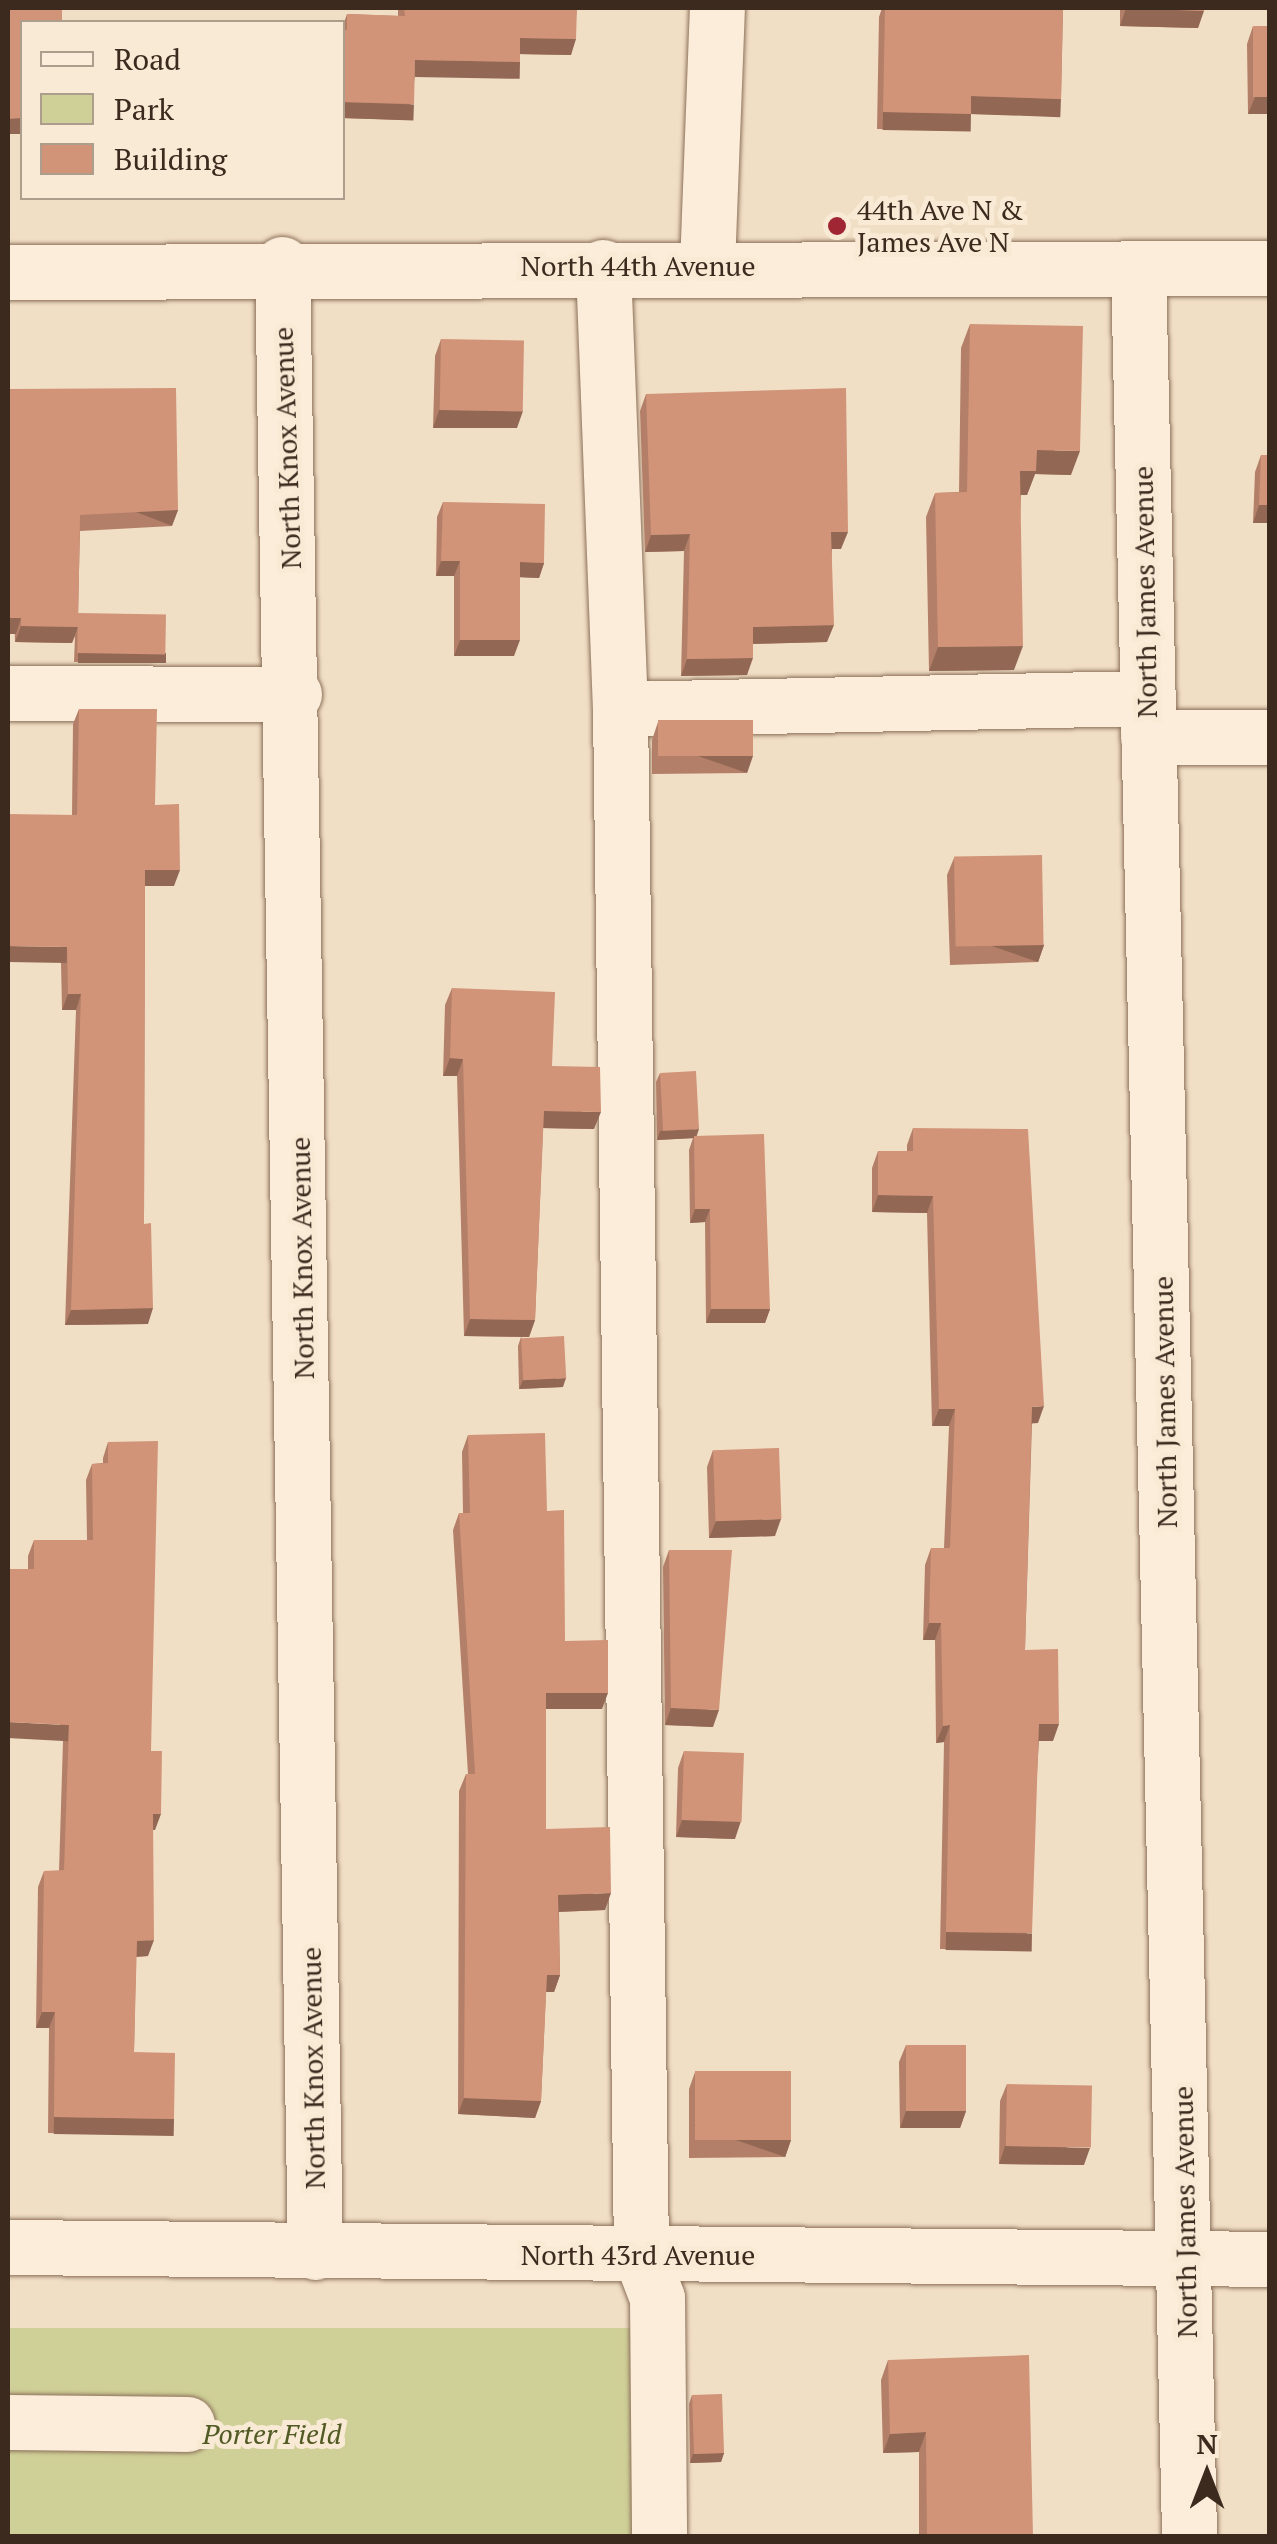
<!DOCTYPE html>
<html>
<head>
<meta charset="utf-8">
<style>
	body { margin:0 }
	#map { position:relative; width:1277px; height:2544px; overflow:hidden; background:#f1dfc5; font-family:"PT Serif",serif }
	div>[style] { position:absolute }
	.green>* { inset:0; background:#cfd098; transform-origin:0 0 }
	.roads { filter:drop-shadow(0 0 2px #8d705a) drop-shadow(0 0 2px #8d705a) }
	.minor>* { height:55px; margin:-27.5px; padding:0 27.5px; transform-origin:27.5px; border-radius:27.5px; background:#fbedd9 }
	.wall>* { inset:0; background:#b47f68 }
	.shaded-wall>* { inset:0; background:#926855; transform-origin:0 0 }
	.building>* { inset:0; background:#d19479; transform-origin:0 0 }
	.dots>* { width:28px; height:28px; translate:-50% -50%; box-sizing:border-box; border:5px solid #f8ead5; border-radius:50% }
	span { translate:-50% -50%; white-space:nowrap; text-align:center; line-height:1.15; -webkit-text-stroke:10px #f8ead5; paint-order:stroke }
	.poi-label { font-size:28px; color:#3c2a1e }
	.left { translate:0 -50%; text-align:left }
	.street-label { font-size:28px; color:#3c2a1e }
	.park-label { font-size:28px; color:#525a24; font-style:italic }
	.frame { position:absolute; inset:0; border:10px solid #3c2a1e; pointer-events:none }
	.legend { position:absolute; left:20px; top:20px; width:325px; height:180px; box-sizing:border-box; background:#f8ead5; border:2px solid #ad9d8c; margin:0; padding:12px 18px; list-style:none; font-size:30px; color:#3c2a1e }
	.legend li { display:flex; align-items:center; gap:20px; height:50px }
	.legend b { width:50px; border:2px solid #ad9d8c }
	.north { position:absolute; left:1157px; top:2424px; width:100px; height:100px; -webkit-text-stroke:8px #f8ead5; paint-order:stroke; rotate:0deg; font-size:28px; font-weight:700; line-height:40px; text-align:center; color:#3c2a1e }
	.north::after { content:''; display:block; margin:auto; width:35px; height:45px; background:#3c2a1e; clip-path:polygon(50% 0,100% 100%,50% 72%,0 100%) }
</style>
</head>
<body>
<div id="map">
	<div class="green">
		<div style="left:8px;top:2328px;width:631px;height:208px"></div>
	</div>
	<div class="roads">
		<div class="minor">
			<div style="left:282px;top:264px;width:1988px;rotate:89.05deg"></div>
			<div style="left:707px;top:266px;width:258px;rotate:-87.8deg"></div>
			<div style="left:603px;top:267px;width:442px;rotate:87.8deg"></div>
			<div style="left:620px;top:709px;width:1547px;rotate:89.22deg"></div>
			<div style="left:641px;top:2256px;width:45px;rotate:69.1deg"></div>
			<div style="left:657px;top:2298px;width:238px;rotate:89.5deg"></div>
			<div style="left:1138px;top:268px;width:2269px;rotate:88.71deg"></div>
			<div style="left:8px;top:272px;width:1262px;rotate:-0.18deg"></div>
			<div style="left:8px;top:693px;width:286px;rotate:0.2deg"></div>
			<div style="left:620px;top:709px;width:527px;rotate:-1.2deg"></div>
			<div style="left:1148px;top:737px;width:122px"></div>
			<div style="left:8px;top:2247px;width:1262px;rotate:0.54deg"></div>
			<div style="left:8px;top:2422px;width:179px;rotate:0.6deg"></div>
		</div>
	</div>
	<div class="wall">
		<div style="clip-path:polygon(398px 8px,577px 8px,571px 55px,520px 54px,520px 62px,514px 78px,415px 76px,408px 120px,342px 118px,342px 28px,347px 14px,398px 16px)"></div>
		<div style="clip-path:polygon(882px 8px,1063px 8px,1061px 99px,1055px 116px,971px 114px,965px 131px,877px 129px,879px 17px)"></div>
		<div style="clip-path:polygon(1120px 8px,1204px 8px,1198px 28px,1120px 26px)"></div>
		<div style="clip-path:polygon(1253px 26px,1270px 114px,1248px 114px,1247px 44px)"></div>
		<div style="clip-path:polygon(970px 324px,1071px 475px,1035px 474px,1027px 495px,1021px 495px,1014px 670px,929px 671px,926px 517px,935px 493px,959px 492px,961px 348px)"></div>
		<div style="clip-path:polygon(441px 339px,517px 428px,433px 428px,435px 356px)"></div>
		<div style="clip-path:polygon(8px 389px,178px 510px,172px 526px,80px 531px,78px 613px,166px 653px,162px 662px,74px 662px,75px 636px,72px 643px,15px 642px)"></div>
		<div style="clip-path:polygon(646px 394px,841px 549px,832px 549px,827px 642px,753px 644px,747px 675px,681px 676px,684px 551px,645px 552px,640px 411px)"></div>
		<div style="clip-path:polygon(1261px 455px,1270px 523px,1253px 523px,1255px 472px)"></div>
		<div style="clip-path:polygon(443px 502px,544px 563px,539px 578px,520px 577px,514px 656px,454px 656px,454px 576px,436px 576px,437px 517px)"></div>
		<div style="clip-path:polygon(79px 709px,155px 805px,174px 886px,145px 886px,144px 1224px,148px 1324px,65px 1325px,76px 1010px,62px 1010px,61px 963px,72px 815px,73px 724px)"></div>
		<div style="clip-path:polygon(658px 722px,747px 773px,652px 774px,652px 740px)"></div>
		<div style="clip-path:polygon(954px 858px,1044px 945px,1038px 962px,950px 965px,947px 875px)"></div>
		<div style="clip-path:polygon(452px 988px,552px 1066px,594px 1129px,543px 1128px,535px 1320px,529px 1337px,464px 1336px,457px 1076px,443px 1076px,445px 1005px)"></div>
		<div style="clip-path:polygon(660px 1073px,697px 1136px,770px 1309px,765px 1323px,706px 1323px,705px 1222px,690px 1223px,689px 1150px,693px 1138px,657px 1140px,656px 1082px)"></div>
		<div style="clip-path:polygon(913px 1128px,1038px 1423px,1032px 1423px,1025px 1650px,1053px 1741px,1039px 1741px,1026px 1950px,940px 1949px,944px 1742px,936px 1743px,935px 1640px,923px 1640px,925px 1565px,931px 1548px,944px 1548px,949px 1426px,932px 1426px,927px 1213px,872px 1212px,872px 1168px,878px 1151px,907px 1151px,907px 1145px)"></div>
		<div style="clip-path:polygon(521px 1337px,563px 1387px,519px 1389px,518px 1346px)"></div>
		<div style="clip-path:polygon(468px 1435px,547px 1511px,565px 1641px,602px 1709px,546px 1709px,546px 1829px,605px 1910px,559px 1912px,560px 1975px,554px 1992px,546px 1992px,541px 2101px,535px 2118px,458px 2114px,459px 1791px,466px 1774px,468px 1774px,453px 1530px,459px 1513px,463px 1513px,462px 1452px)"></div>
		<div style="clip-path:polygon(108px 1442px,151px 1751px,155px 1830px,153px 1830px,148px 1956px,136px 1957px,134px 2052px,174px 2119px,168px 2135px,48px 2133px,49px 2028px,36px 2028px,38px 1887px,44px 1871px,59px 1871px,63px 1741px,28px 1569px,28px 1556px,34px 1540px,87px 1540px,86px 1480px,92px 1464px,103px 1463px,103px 1458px)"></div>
		<div style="clip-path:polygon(713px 1450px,775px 1536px,709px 1538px,707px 1467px)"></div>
		<div style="clip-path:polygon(669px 1550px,713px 1727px,665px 1725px,663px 1567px)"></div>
		<div style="clip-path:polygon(684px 1751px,735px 1839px,676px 1837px,678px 1768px)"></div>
		<div style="clip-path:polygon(906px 2045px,966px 2111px,960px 2128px,900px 2128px,899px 2062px)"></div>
		<div style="clip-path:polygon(695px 2072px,791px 2140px,785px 2157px,689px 2158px,689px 2089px)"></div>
		<div style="clip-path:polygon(1007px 2084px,1084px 2165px,999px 2164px,1000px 2101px)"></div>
		<div style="clip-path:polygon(888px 2360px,1033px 2536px,919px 2536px,919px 2452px,883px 2453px,881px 2380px)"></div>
		<div style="clip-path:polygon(692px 2395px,724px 2453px,721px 2462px,690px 2463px,689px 2404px)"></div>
	</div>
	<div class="shaded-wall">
		<div style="clip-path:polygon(1126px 8px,1204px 11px,1198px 28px,1120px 26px)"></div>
		<div style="clip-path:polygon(520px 38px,576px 39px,571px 55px,515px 54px)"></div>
		<div style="left:415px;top:60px;width:105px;height:17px;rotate:1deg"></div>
		<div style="left:971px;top:96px;width:90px;height:18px;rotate:2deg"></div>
		<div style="clip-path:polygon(1255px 97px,1270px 97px,1270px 114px,1248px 114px)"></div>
		<div style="left:342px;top:102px;width:72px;height:16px;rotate:2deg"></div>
		<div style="left:883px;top:112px;width:88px;height:18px;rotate:1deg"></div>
		<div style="left:22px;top:118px;width:16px;height:14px;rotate:90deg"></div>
		<div style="clip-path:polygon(439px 410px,523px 411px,517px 428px,433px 428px)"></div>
		<div style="clip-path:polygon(1037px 450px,1080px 451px,1071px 475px,1035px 474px,1027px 495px,1012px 495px,1020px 471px)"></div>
		<div style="clip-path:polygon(1259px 505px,1270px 505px,1270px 523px,1253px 523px)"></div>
		<div style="left:178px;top:510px;width:17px;height:98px;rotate:111deg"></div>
		<div style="clip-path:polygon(831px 532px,848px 532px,841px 549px,825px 549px)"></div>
		<div style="clip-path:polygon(690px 534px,684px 551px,645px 552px,651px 535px)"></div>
		<div style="clip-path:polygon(441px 561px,460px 561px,454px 576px,436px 576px)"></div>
		<div style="clip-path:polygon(520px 562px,544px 563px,539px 578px,514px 577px)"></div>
		<div style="clip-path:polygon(8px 618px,21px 618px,16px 634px,8px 634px)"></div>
		<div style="clip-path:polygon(834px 625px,827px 642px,747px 644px,753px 627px)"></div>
		<div style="clip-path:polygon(21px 626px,78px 627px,72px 643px,15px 642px)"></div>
		<div style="clip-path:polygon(460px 640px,520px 640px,514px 656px,454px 656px)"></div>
		<div style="clip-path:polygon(1023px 646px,1014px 670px,929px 671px,938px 647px)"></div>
		<div style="left:78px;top:653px;width:88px;height:10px"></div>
		<div style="clip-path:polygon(753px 658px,747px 675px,681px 676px,687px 659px)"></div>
		<div style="left:753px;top:756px;width:18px;height:95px;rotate:109deg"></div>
		<div style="clip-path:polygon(145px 870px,180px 870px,174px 886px,139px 886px)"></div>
		<div style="left:1044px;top:945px;width:18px;height:88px;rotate:109deg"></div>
		<div style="left:8px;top:946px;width:59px;height:16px;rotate:1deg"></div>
		<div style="clip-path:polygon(68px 994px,81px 994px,76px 1010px,62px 1010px)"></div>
		<div style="clip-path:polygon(450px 1058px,463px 1059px,457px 1076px,443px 1076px)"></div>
		<div style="clip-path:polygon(544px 1111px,601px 1112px,594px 1129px,538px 1128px)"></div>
		<div style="clip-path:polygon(699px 1129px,696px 1138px,657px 1140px,660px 1131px)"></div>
		<div style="clip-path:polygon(878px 1195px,933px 1196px,927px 1213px,872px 1212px)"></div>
		<div style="clip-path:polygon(695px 1209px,710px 1209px,705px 1222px,690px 1223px)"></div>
		<div style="clip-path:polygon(153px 1308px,148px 1324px,65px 1325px,71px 1310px)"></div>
		<div style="clip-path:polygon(711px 1309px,770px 1309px,765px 1323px,706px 1323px)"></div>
		<div style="clip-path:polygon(470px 1319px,535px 1320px,529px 1337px,464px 1336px)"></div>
		<div style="clip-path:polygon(566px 1378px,563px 1387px,519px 1389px,523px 1380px)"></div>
		<div style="clip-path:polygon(1044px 1406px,1038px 1423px,1026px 1424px,1032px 1407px)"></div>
		<div style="clip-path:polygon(939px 1409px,955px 1409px,949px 1426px,932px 1426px)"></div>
		<div style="clip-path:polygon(781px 1519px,775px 1536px,709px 1538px,716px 1521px)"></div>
		<div style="clip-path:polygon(929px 1623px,941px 1623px,935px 1640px,923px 1640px)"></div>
		<div style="clip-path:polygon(546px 1693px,608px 1693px,602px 1709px,540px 1709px)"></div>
		<div style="clip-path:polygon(671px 1708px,719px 1710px,713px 1727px,665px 1725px)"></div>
		<div style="left:8px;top:1722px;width:61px;height:16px;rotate:3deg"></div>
		<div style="clip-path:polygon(1039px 1724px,1059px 1724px,1053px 1741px,1033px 1741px)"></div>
		<div style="clip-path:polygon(950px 1725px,944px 1742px,936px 1743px,943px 1726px)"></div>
		<div style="clip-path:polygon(153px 1814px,161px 1814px,155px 1830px,147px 1830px)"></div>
		<div style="clip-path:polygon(682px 1820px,741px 1821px,735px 1839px,676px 1837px)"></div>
		<div style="clip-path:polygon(611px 1893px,605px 1910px,552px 1912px,558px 1895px)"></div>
		<div style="left:946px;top:1932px;width:86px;height:18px;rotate:1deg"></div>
		<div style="clip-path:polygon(154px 1940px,148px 1956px,131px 1957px,137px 1941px)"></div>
		<div style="clip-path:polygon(547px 1975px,560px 1975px,554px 1992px,541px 1992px)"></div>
		<div style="clip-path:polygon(42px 2012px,55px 2012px,49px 2028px,36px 2028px)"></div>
		<div style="clip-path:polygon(464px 2098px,541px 2101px,535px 2118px,458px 2114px)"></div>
		<div style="clip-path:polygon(906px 2111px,966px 2111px,960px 2128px,900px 2128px)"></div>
		<div style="left:54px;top:2117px;width:120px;height:17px;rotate:1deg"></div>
		<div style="left:791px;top:2140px;width:18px;height:96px;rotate:109deg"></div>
		<div style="clip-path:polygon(1005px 2146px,1090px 2148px,1084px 2165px,999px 2164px)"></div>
		<div style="clip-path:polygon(926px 2432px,919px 2452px,883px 2453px,890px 2434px)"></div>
		<div style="clip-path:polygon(724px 2453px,721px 2462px,690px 2463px,693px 2454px)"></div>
	</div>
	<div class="building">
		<div style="clip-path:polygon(8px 8px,62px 8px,62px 22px,22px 22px,22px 118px,8px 119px)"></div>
		<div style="clip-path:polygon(404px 8px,577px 8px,576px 39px,520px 38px,520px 62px,415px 60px,414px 104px,342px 102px,342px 30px,347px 30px,347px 14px,405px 16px)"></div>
		<div style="clip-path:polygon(885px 8px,1063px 8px,1061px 99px,971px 96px,971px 114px,883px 112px)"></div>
		<div style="clip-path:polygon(1126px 8px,1204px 8px,1204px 11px)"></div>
		<div style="left:1253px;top:26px;width:17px;height:71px"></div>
		<div style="clip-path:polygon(970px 324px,1083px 326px,1080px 451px,1037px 450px,1036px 471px,1020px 471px,1023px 646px,938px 647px,935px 493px,967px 492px)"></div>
		<div style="left:441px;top:339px;width:83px;height:71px;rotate:1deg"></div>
		<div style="clip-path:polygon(176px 388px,178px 510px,80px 515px,78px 627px,21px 626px,21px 618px,8px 618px,8px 389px)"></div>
		<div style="clip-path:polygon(846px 388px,848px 532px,831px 532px,834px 625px,753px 627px,753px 658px,687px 659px,690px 534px,651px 535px,646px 394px)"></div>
		<div style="clip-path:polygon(1261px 455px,1270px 455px,1270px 505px,1259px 505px)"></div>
		<div style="clip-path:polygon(443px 502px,545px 504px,544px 563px,520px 562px,520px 640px,460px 640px,460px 561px,441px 561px)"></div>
		<div style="left:78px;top:613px;width:88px;height:40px;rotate:1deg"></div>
		<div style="clip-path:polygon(79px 709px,157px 709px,155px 805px,179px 804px,180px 870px,145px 870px,144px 1224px,151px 1223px,153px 1308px,71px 1310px,81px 994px,68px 994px,67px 947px,8px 946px,8px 814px,77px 815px)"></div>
		<div style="left:753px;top:720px;width:36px;height:95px;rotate:90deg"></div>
		<div style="left:1042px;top:855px;width:90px;height:88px;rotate:89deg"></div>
		<div style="clip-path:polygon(452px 988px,555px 992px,552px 1066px,600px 1067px,601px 1112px,544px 1111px,535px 1320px,470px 1319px,463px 1059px,450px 1058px)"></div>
		<div style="left:696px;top:1071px;width:58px;height:36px;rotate:87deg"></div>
		<div style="clip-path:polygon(913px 1128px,1028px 1129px,1044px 1406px,1032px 1407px,1025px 1650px,1058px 1649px,1059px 1724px,1039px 1724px,1032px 1933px,946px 1932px,950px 1725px,943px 1726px,941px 1623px,929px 1623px,931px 1548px,950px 1548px,955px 1409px,939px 1409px,933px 1196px,878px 1195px,878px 1151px,913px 1151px)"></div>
		<div style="clip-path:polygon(764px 1134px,770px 1309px,711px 1309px,710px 1209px,695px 1209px,694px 1136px)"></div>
		<div style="left:564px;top:1336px;width:42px;height:43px;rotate:87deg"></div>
		<div style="clip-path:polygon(545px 1433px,547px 1511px,564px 1510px,565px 1641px,608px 1640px,608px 1693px,546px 1693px,546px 1829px,610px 1827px,611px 1893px,558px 1895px,560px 1975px,547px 1975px,541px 2101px,464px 2098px,466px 1774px,475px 1774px,459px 1513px,470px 1513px,468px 1435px)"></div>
		<div style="clip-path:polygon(158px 1441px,151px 1751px,162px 1751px,161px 1814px,153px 1814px,154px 1940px,137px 1941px,134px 2052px,175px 2053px,174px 2119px,54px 2117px,55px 2012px,42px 2012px,44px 1871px,64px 1870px,69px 1725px,8px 1722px,8px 1569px,34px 1569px,34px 1540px,93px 1540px,92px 1464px,108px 1463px,108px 1442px)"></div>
		<div style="left:779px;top:1448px;width:71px;height:66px;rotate:88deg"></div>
		<div style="clip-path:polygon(669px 1550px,732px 1550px,719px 1710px,671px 1708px)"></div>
		<div style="left:684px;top:1751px;width:60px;height:69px;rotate:2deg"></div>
		<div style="left:906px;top:2045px;width:60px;height:66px"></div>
		<div style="left:791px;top:2071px;width:69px;height:96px;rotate:90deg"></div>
		<div style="left:1007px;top:2084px;width:85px;height:62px;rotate:1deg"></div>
		<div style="clip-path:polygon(1029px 2355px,1033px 2536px,927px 2536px,926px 2432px,890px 2434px,888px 2360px)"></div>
		<div style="left:722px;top:2394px;width:59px;height:30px;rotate:88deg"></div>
	</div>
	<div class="dots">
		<div style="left:837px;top:226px;background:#a02633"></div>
	</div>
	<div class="poi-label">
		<span class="left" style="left:857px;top:226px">44th Ave N &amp;<br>James Ave N</span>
	</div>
	<div class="street-label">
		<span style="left:638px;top:266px">North 44th Avenue</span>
		<span style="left:287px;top:448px;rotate:-92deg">North Knox Avenue</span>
		<span style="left:1145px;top:592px;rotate:-91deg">North James Avenue</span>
		<span style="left:302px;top:1258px;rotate:-91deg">North Knox Avenue</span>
		<span style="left:1165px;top:1402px;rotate:-91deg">North James Avenue</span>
		<span style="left:313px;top:2068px;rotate:-91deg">North Knox Avenue</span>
		<span style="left:1185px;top:2212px;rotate:-91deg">North James Avenue</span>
		<span style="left:638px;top:2255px">North 43rd Avenue</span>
	</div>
	<div class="park-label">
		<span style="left:272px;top:2434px">Porter Field</span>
	</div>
	<div class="frame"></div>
	<ul class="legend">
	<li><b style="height:12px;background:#fbedd9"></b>Road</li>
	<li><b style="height:28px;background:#cfd098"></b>Park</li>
	<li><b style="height:28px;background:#d19479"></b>Building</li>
	</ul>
	<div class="north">N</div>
</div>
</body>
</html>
